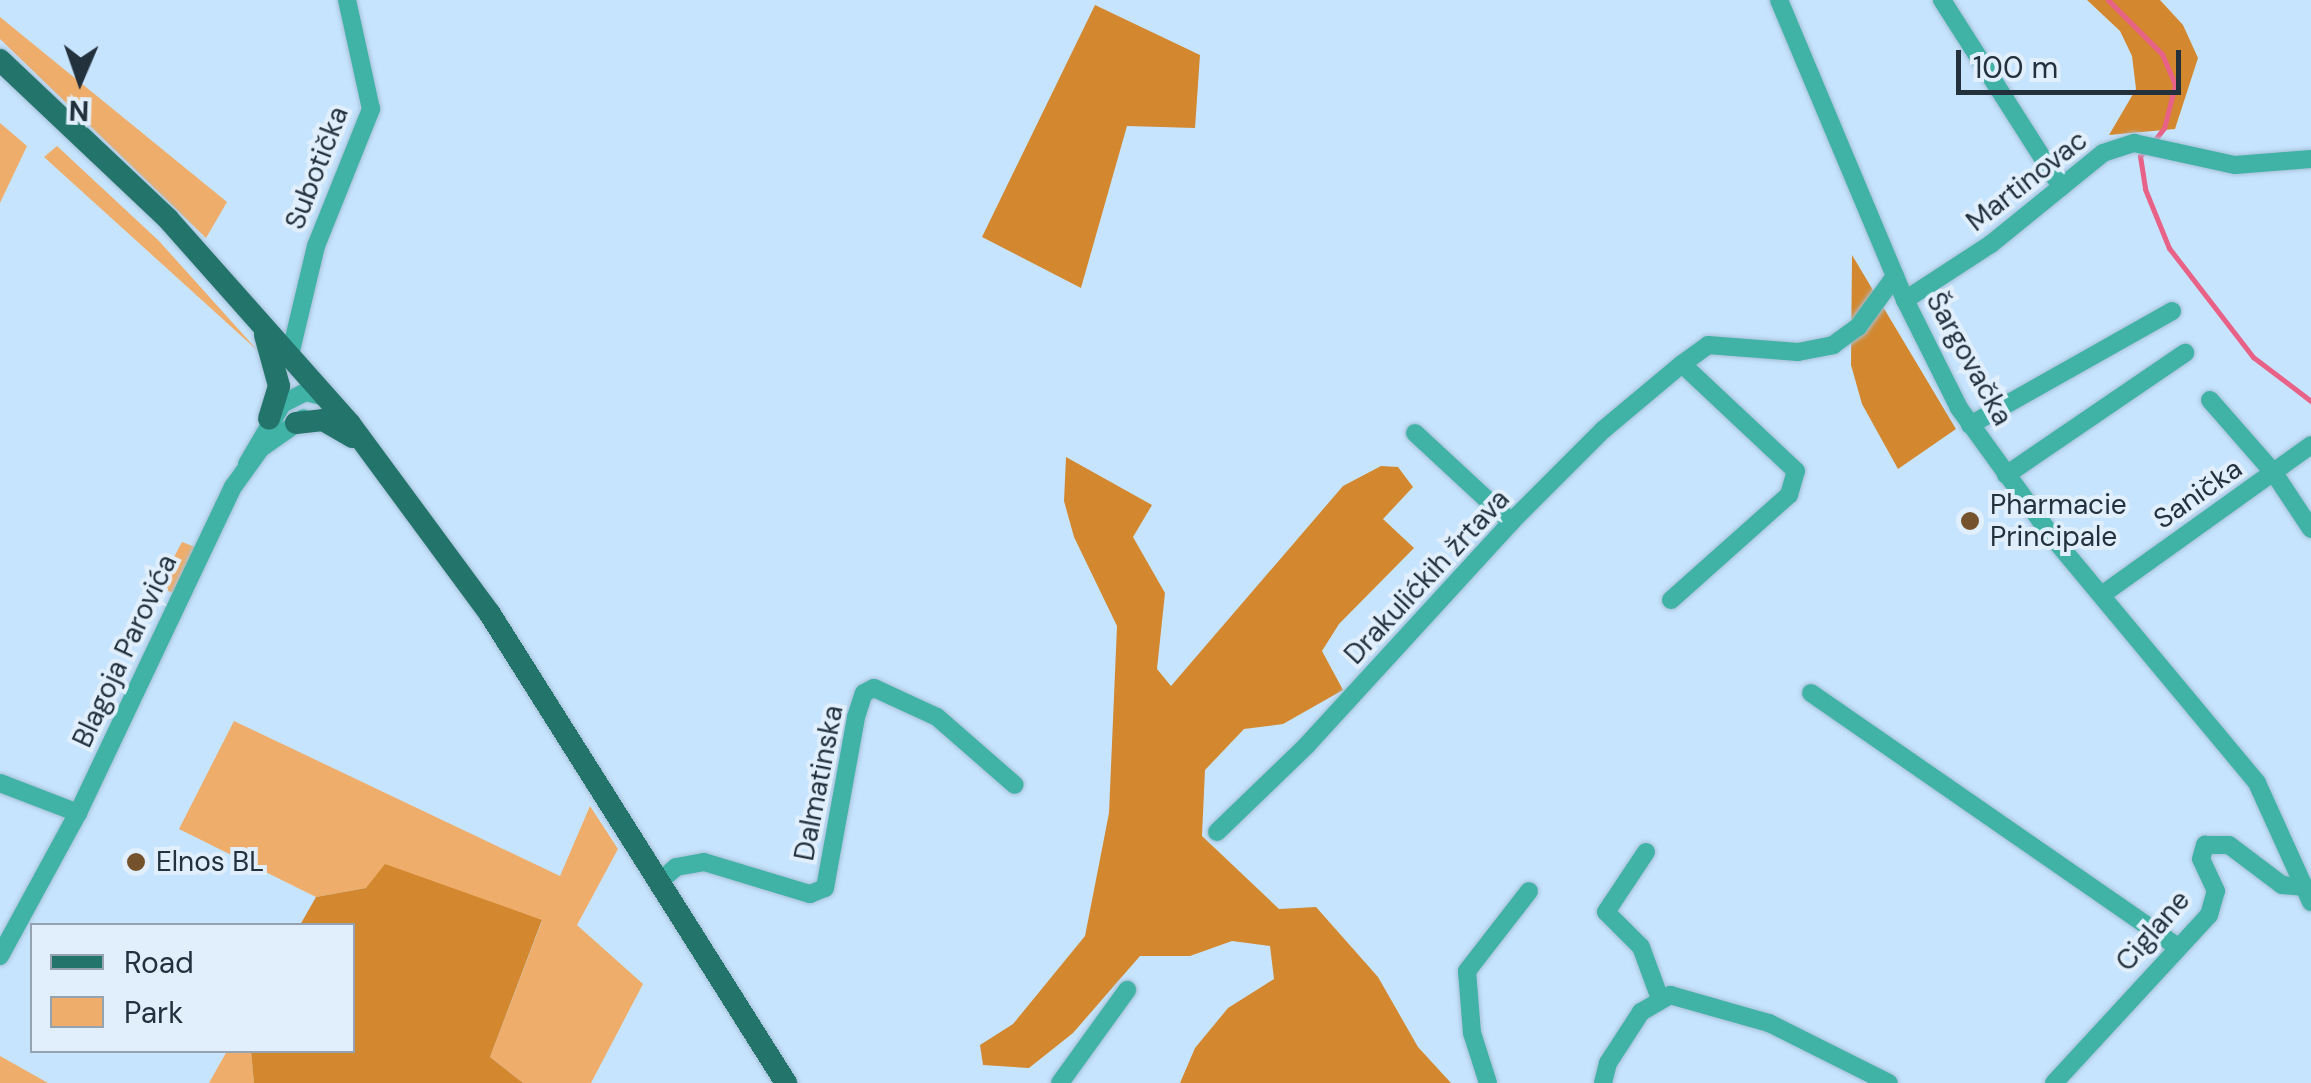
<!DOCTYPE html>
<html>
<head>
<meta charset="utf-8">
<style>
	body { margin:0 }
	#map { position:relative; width:2311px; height:1083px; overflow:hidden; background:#c7e4fe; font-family:"DM Sans",sans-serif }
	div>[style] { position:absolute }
	.green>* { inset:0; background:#eead6a }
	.forest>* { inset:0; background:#d3882f }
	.stream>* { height:5px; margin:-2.5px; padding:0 2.5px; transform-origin:2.5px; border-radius:2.5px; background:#e86187 }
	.roads { filter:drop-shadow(0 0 2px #a6c0d7) drop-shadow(0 0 2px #a6c0d7) }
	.minor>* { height:18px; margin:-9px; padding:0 9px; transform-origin:9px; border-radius:9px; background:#40b2a6 }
	.major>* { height:22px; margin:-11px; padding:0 11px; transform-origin:11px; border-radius:11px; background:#23756c }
	.dots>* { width:28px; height:28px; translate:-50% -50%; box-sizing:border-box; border:5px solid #e1effc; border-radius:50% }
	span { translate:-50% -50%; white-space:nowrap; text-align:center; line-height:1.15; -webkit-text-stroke:8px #e1effc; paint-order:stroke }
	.street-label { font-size:28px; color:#23313d }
	.poi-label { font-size:28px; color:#23313d }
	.left { translate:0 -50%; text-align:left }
	.legend { position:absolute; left:30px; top:923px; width:325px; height:130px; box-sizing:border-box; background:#e1effc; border:2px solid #95a3b0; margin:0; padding:12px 18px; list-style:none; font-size:30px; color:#23313d }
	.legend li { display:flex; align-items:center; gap:20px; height:50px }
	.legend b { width:50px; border:2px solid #95a3b0 }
	.north { position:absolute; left:30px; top:30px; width:100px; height:100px; -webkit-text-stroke:8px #e1effc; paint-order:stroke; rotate:182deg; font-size:28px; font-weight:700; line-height:40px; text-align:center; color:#23313d }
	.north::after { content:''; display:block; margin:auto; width:35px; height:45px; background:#23313d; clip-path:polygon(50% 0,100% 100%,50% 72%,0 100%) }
	.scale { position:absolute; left:1956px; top:50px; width:225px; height:45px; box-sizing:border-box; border:5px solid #23313d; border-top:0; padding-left:12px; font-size:30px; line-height:35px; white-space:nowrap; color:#23313d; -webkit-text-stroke:8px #e1effc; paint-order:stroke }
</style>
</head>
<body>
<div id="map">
	<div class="green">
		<div style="clip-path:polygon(0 17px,227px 202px,206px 238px,0 39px)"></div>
		<div style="clip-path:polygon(0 123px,27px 146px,0 203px)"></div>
		<div style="clip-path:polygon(57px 146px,159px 241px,258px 351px,44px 157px)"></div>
		<div style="clip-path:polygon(182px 542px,195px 547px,176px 594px,158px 587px)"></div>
		<div style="clip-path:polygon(234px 721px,560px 876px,590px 806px,618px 849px,577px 925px,643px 984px,591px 1083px,523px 1083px,490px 1057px,542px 921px,366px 888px,316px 897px,179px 829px)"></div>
		<div style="clip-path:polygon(227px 1051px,251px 1051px,254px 1083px,209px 1083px)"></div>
		<div style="clip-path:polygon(0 1056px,48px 1083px,0 1083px)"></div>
	</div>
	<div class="forest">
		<div style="clip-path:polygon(2087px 0,2160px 0,2183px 25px,2198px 58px,2175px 129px,2109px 135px,2136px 89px,2132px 56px,2120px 31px)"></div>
		<div style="clip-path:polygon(1095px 5px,1200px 55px,1195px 128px,1127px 126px,1081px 288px,982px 237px)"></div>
		<div style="clip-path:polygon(1852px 255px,1956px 429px,1898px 469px,1862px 404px,1851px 365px)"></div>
		<div style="clip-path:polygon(1066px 457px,1152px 505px,1133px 537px,1165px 593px,1157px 669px,1171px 686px,1343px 486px,1381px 466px,1398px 467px,1413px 487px,1383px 519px,1414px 548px,1339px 624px,1322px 651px,1343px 690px,1283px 724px,1244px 729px,1205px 770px,1202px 836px,1279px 909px,1316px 907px,1378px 977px,1418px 1047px,1451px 1083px,1180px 1083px,1195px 1048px,1228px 1008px,1274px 979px,1270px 946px,1232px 941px,1190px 956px,1140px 956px,1073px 1033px,1029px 1068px,983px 1065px,980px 1045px,1013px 1024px,1085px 936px,1109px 813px,1117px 626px,1074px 537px,1064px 501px)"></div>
		<div style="clip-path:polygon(385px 864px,542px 920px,490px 1057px,523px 1083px,254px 1083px,251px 1051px,352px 1050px,352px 926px,300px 925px,316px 897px,366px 888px)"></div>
	</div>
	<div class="stream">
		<div style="left:2108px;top:0;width:76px;rotate:45deg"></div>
		<div style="left:2162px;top:54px;width:34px;rotate:67deg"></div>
		<div style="left:2175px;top:85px;width:44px;rotate:104.3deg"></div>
		<div style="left:2164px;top:128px;width:16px;rotate:128deg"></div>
		<div style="left:2147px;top:149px;width:10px;rotate:135deg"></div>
		<div style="left:2140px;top:156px;width:33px;rotate:81deg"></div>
		<div style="left:2145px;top:189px;width:64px;rotate:67.9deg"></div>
		<div style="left:2169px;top:248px;width:138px;rotate:52.4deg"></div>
		<div style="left:2253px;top:357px;width:73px;rotate:37.2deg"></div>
	</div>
	<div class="roads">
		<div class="minor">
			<div style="left:1779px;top:0;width:325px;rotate:67.2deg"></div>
			<div style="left:1905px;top:300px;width:121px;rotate:63.4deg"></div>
			<div style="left:1959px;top:408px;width:162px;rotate:54.1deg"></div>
			<div style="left:2054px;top:539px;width:317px;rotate:50.2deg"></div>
			<div style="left:2257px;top:783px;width:131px;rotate:65.6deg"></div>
			<div style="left:1942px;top:0;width:222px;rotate:57.5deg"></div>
			<div style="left:1905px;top:300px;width:103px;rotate:-33.1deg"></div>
			<div style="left:1991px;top:244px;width:144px;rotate:-39.1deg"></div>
			<div style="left:2103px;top:153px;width:33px;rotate:-18deg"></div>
			<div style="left:2134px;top:143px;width:103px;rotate:12.3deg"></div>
			<div style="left:2235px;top:165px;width:76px;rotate:-4.5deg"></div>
			<div style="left:290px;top:355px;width:112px;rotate:-76.6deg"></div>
			<div style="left:316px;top:246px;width:148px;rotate:-68.1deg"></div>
			<div style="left:371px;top:109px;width:112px;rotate:-102.4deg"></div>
			<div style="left:2210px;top:400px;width:97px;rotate:48.8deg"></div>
			<div style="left:2274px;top:473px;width:67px;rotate:56.5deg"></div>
			<div style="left:1970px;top:425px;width:232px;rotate:-29.4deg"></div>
			<div style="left:1415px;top:433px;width:131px;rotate:42.8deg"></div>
			<div style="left:247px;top:464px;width:69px;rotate:-59.7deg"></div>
			<div style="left:282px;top:404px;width:27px;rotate:-27deg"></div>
			<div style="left:306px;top:392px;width:20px;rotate:15deg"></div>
			<div style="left:2006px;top:475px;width:217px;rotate:-34.3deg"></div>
			<div style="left:2103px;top:594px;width:256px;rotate:-35.6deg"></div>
			<div style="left:1671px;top:600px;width:158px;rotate:-41.7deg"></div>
			<div style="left:1789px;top:495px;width:25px;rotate:-74deg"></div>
			<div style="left:1796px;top:471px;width:156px;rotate:-136.8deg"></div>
			<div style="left:1811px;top:693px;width:446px;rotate:34.7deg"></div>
			<div style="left:0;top:783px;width:84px;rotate:21deg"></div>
			<div style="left:1217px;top:832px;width:125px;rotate:-44deg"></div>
			<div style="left:1307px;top:745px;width:302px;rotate:-47.5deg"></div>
			<div style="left:1511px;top:522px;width:130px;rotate:-45deg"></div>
			<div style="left:1603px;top:430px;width:103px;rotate:-39.9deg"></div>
			<div style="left:1682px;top:364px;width:32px;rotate:-36deg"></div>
			<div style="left:1708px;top:345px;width:90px;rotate:4.4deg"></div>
			<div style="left:1798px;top:352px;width:36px;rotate:-11deg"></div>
			<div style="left:1833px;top:345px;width:31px;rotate:-36deg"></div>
			<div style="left:1858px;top:327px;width:63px;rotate:-54deg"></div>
			<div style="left:1646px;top:852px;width:72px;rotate:123.7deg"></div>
			<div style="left:1606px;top:912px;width:49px;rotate:45deg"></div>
			<div style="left:1641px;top:947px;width:52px;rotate:69.8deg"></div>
			<div style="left:659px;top:882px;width:23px;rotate:-41deg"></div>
			<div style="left:676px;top:867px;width:28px;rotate:-10deg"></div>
			<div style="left:704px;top:862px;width:111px;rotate:16.8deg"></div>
			<div style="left:810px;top:894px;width:16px;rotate:-22deg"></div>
			<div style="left:825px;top:888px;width:174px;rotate:-79.7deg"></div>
			<div style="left:856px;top:717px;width:25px;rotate:-72deg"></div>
			<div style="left:864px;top:693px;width:11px;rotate:-27deg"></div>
			<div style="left:874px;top:688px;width:69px;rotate:24.7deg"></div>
			<div style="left:937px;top:717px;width:103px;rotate:41.1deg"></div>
			<div style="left:0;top:956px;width:163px;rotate:-61.4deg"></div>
			<div style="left:78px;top:813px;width:361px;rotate:-64.6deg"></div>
			<div style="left:233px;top:487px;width:48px;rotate:-54.3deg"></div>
			<div style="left:261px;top:448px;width:52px;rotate:-34.9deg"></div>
			<div style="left:1060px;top:1083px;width:115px;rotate:-54.2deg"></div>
			<div style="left:1488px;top:1083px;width:52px;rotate:-107.7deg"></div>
			<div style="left:1472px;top:1033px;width:62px;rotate:-94.6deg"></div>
			<div style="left:1467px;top:971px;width:101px;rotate:-52.2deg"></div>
			<div style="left:1603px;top:1083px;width:21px;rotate:-76deg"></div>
			<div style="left:1608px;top:1063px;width:61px;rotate:-57.1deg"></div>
			<div style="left:1641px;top:1012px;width:34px;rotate:-30deg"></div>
			<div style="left:1670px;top:995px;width:103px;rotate:15.8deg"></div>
			<div style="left:1769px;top:1023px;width:134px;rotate:26.6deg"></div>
			<div style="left:2054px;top:1083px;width:229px;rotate:-47.3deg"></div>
			<div style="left:2209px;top:915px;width:25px;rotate:-74deg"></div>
			<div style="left:2216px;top:891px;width:35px;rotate:-115deg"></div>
			<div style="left:2201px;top:859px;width:15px;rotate:-74deg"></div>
			<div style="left:2205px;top:845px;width:24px"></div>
			<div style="left:2229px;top:845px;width:66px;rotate:37deg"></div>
			<div style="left:2282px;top:885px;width:24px;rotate:5deg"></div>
		</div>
		<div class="major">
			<div style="left:0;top:60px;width:231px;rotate:43.4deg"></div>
			<div style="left:168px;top:219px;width:274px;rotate:48.4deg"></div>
			<div style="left:350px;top:424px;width:236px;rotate:53.6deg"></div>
			<div style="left:490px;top:614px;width:555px;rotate:57.74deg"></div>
			<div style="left:265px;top:335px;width:53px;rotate:74.6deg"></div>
			<div style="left:279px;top:386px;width:34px;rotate:107deg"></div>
			<div style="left:296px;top:423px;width:27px;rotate:-6deg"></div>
			<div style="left:323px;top:420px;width:34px;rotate:30deg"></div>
		</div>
	</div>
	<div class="dots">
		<div style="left:1970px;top:521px;background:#76522c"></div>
		<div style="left:136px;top:862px;background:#76522c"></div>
	</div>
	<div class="street-label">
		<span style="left:317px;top:168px;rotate:-69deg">Subotička</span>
		<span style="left:2027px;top:181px;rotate:-38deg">Martinovac</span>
		<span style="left:1969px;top:359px;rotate:61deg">Šargovačka</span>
		<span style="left:2198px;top:494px;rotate:-35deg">Sanička</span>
		<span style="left:1427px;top:577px;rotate:-47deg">Drakulićkih žrtava</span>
		<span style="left:125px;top:651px;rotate:-65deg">Blagoja Parovića</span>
		<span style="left:819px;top:783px;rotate:-79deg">Dalmatinska</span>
		<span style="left:2153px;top:931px;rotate:-49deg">Ciglane</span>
	</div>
	<div class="poi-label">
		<span class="left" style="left:1990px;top:521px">Pharmacie<br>Principale</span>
		<span class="left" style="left:156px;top:862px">Elnos BL</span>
	</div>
	<ul class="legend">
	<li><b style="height:12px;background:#23756c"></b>Road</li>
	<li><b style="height:28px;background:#eead6a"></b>Park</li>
	</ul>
	<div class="north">N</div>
	<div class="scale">100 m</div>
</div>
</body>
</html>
